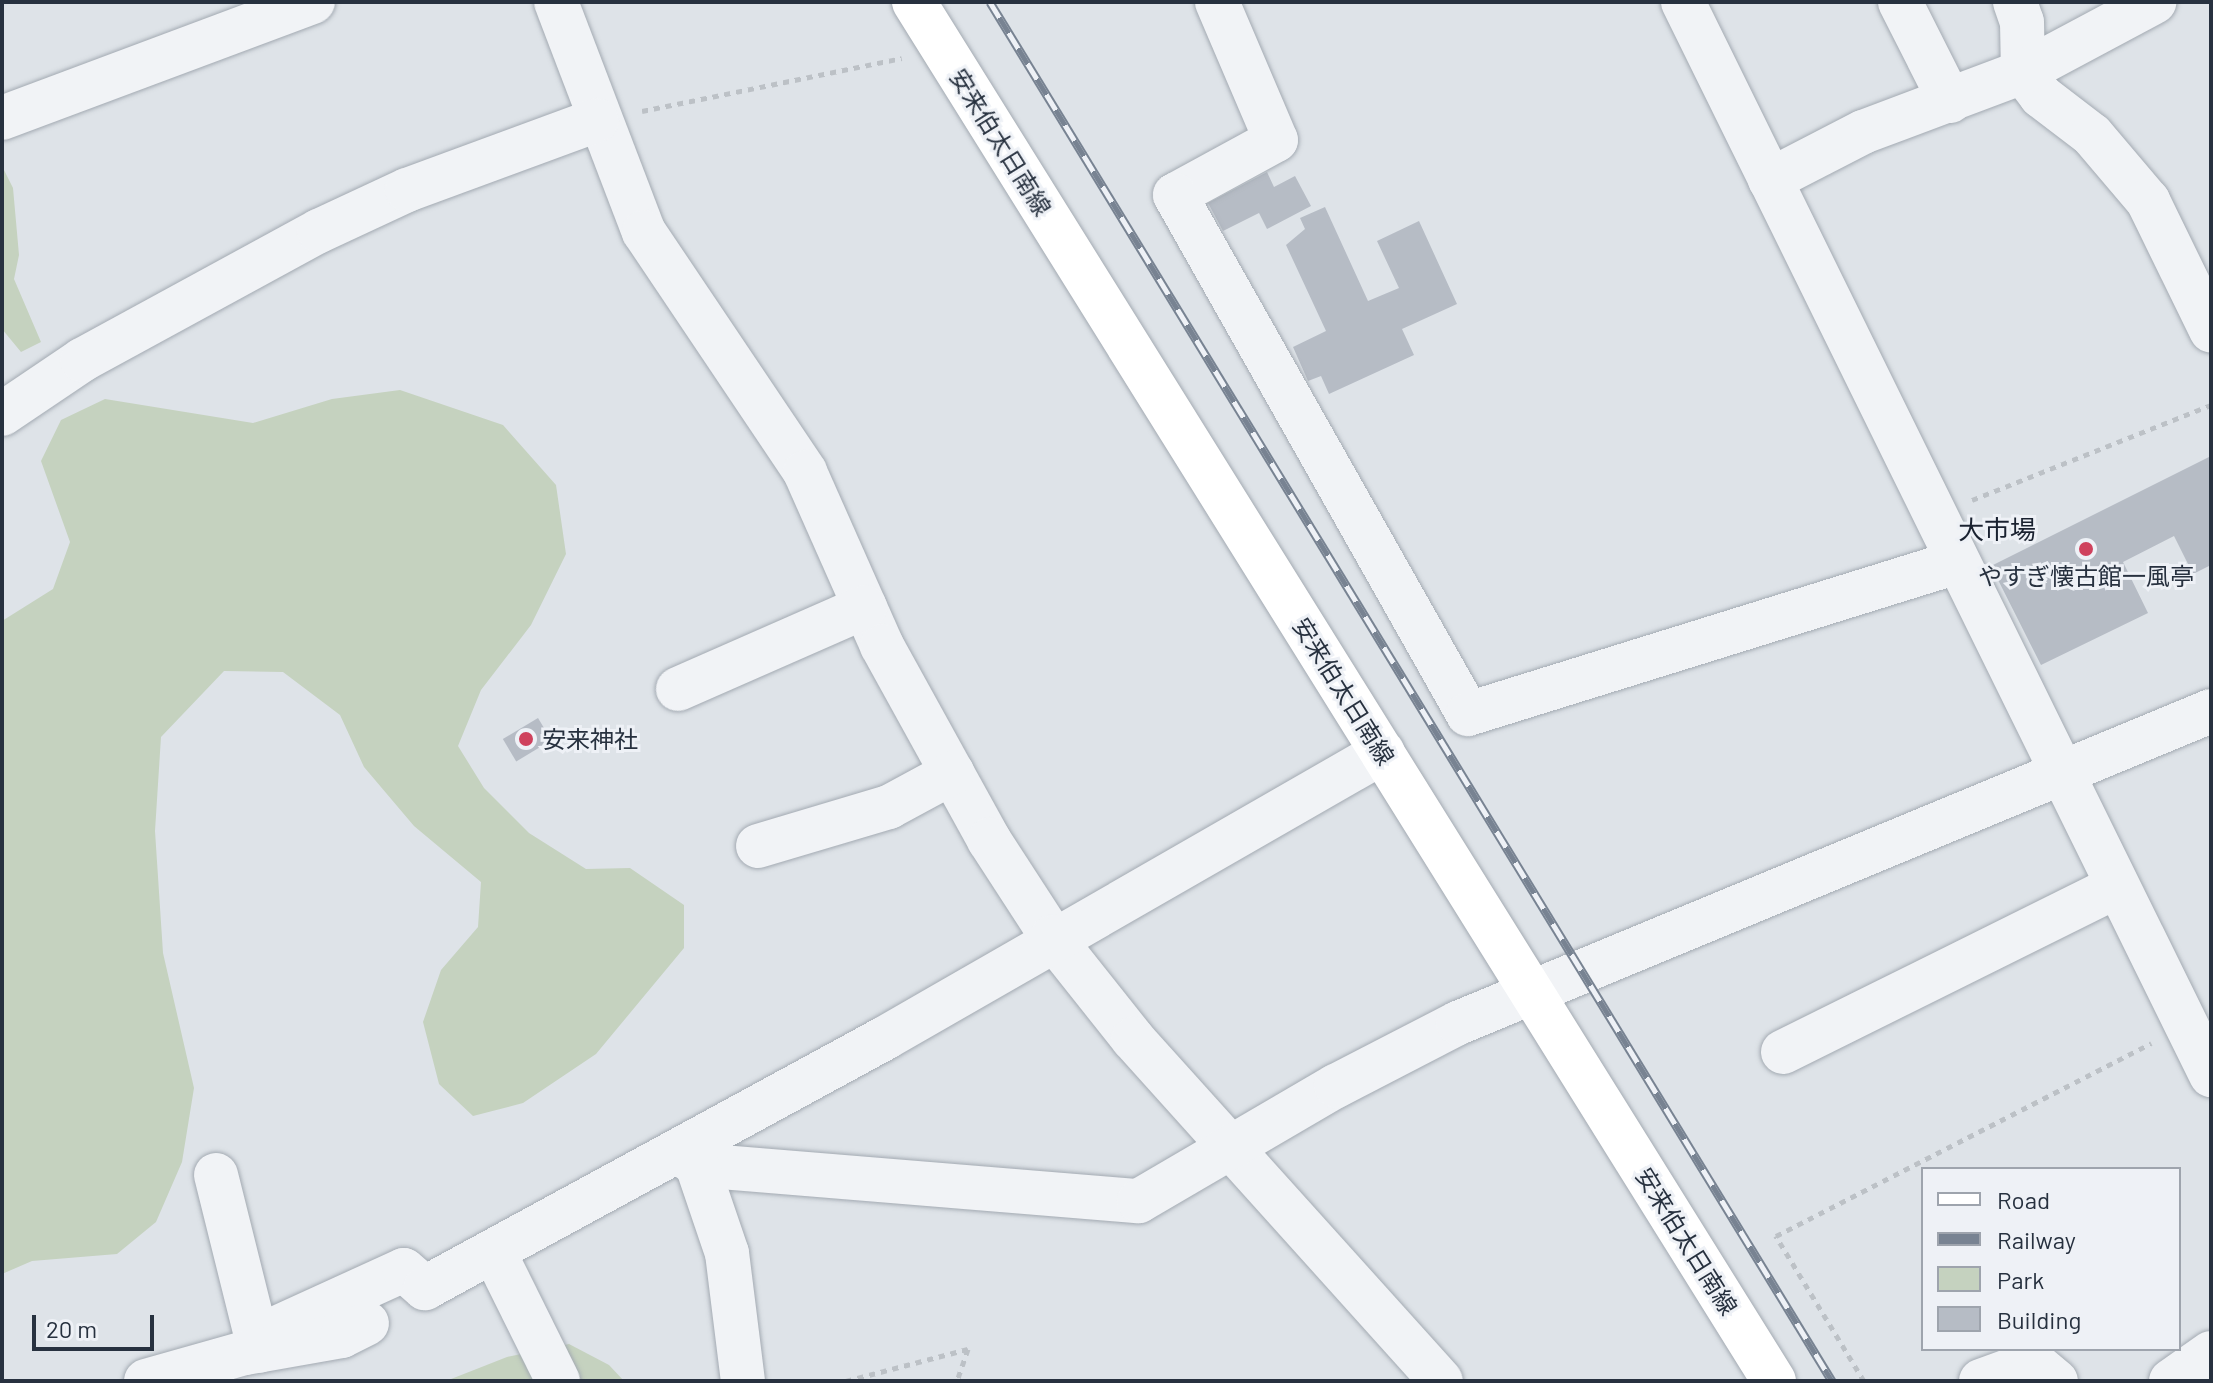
<!DOCTYPE html>
<html>
<head>
<meta charset="utf-8">
<style>
	body { margin:0 }
	#map { position:relative; width:2213px; height:1383px; overflow:hidden; background:#dee3e8; font-family:Barlow,"Noto Sans JP",sans-serif }
	div>[style] { position:absolute }
	.green>* { inset:0; background:#c5d2bf }
	.building>* { inset:0; background:#b6bcc5; transform-origin:0 0 }
	.path>* { height:5px; margin-top:-2.5px; transform-origin:0; background:repeating-linear-gradient(90deg,#bcc1c6 0 6px,transparent 0 12px) }
	.roads { filter:drop-shadow(0 0 2px #a3aab2) drop-shadow(0 0 2px #a3aab2) }
	.minor>* { height:44px; margin:-22px; padding:0 22px; transform-origin:22px; border-radius:22px; background:#f1f3f6 }
	.major>* { height:44px; margin:-22px; padding:0 22px; transform-origin:22px; border-radius:22px; background:#fff }
	.rail>* { height:9px; margin-top:-4.5px; transform-origin:0; background:repeating-linear-gradient(90deg,#eef1f6 0 18px,#788392 0 36px); box-sizing:border-box; border-block:2px solid #788392 }
	.dots>* { width:22px; height:22px; translate:-50% -50%; box-sizing:border-box; border:4px solid #eef1f6; border-radius:50% }
	span { translate:-50% -50%; white-space:nowrap; text-align:center; line-height:1.15; -webkit-text-stroke:6px #eef1f6; paint-order:stroke }
	.street-label { font-size:24px; color:#27313f }
	.poi-label { font-size:24px; color:#27313f }
	.left { translate:0 -50%; text-align:left }
	.neighbourhood-label { font-size:26px; color:#1a2230 }
	.frame { position:absolute; inset:0; border:4px solid #27313f; pointer-events:none }
	.legend { position:absolute; left:1921px; top:1167px; width:260px; height:184px; box-sizing:border-box; background:#eef1f6; border:2px solid #9ea4ad; margin:0; padding:10px 14px; list-style:none; font-size:24px; color:#27313f }
	.legend li { display:flex; align-items:center; gap:16px; height:40px }
	.legend b { width:40px; border:2px solid #9ea4ad }
	.scale { position:absolute; left:32px; top:1315px; width:122px; height:36px; box-sizing:border-box; border:4px solid #27313f; border-top:0; padding-left:10px; font-size:24px; line-height:28px; white-space:nowrap; color:#27313f; -webkit-text-stroke:6px #eef1f6; paint-order:stroke }
</style>
</head>
<body>
<div id="map">
	<div class="green">
		<div style="clip-path:polygon(2px 166px,13px 188px,19px 255px,14px 279px,41px 342px,21px 352px,2px 329px)"></div>
		<div style="clip-path:polygon(400px 390px,503px 425px,556px 485px,566px 554px,531px 625px,481px 690px,458px 746px,484px 788px,529px 833px,586px 869px,630px 868px,684px 905px,684px 948px,596px 1054px,523px 1103px,473px 1116px,439px 1084px,423px 1022px,441px 970px,478px 927px,481px 882px,414px 826px,364px 767px,340px 715px,283px 672px,224px 671px,161px 737px,155px 831px,163px 953px,194px 1088px,182px 1162px,156px 1222px,117px 1254px,32px 1261px,2px 1274px,2px 621px,53px 589px,70px 542px,41px 461px,61px 420px,105px 399px,253px 423px,332px 399px)"></div>
		<div style="clip-path:polygon(569px 1344px,609px 1365px,624px 1381px,446px 1381px,507px 1357px)"></div>
	</div>
	<div class="building">
		<div style="clip-path:polygon(1267px 172px,1274px 187px,1295px 176px,1311px 206px,1267px 229px,1259px 213px,1223px 231px,1208px 203px)"></div>
		<div style="clip-path:polygon(1325px 207px,1368px 301px,1399px 288px,1377px 241px,1419px 221px,1457px 304px,1402px 329px,1414px 355px,1329px 394px,1321px 376px,1308px 381px,1293px 347px,1326px 331px,1286px 245px,1305px 229px,1300px 218px)"></div>
		<div style="clip-path:polygon(2211px 456px,2211px 565px,2193px 574px,2174px 536px,2123px 562px,2148px 613px,2041px 665px,1991px 566px)"></div>
		<div style="left:538px;top:718px;width:26px;height:41px;rotate:59deg"></div>
	</div>
	<div class="path">
		<div style="left:642px;top:111px;width:265px;rotate:-11.5deg"></div>
		<div style="left:1972px;top:500px;width:257px;rotate:-21.7deg"></div>
		<div style="left:846px;top:1381px;width:126px;rotate:-14.7deg"></div>
		<div style="left:968px;top:1349px;width:34px;rotate:109deg"></div>
		<div style="left:1864px;top:1381px;width:170px;rotate:-121.3deg"></div>
		<div style="left:1776px;top:1236px;width:422px;rotate:-27.2deg"></div>
	</div>
	<div class="roads">
		<div class="minor">
			<div style="left:556px;top:2px;width:246px;rotate:69.1deg"></div>
			<div style="left:644px;top:232px;width:289px;rotate:56.1deg"></div>
			<div style="left:805px;top:472px;width:190px;rotate:66.1deg"></div>
			<div style="left:882px;top:646px;width:222px;rotate:61.1deg"></div>
			<div style="left:989px;top:840px;width:116px;rotate:57deg"></div>
			<div style="left:1052px;top:937px;width:130px;rotate:51.5deg"></div>
			<div style="left:1133px;top:1039px;width:460px;rotate:48deg"></div>
			<div style="left:1217px;top:2px;width:150px;rotate:66.9deg"></div>
			<div style="left:1276px;top:140px;width:115px;rotate:151.4deg"></div>
			<div style="left:1175px;top:195px;width:596px;rotate:60.55deg"></div>
			<div style="left:1468px;top:714px;width:512px;rotate:-17.27deg"></div>
			<div style="left:1683px;top:2px;width:1196px;rotate:63.8deg"></div>
			<div style="left:1900px;top:2px;width:111px;rotate:63.2deg"></div>
			<div style="left:2015px;top:2px;width:21px;rotate:71deg"></div>
			<div style="left:2022px;top:22px;width:50px;rotate:88.9deg"></div>
			<div style="left:2023px;top:72px;width:30px;rotate:53deg"></div>
			<div style="left:2041px;top:96px;width:64px;rotate:37.4deg"></div>
			<div style="left:2092px;top:135px;width:87px;rotate:49.7deg"></div>
			<div style="left:2148px;top:201px;width:144px;rotate:64deg"></div>
			<div style="left:2px;top:118px;width:332px;rotate:-20.5deg"></div>
			<div style="left:1770px;top:180px;width:105px;rotate:-27.3deg"></div>
			<div style="left:1863px;top:132px;width:171px;rotate:-20.6deg"></div>
			<div style="left:2023px;top:72px;width:149px;rotate:-28.1deg"></div>
			<div style="left:2px;top:414px;width:97px;rotate:-34deg"></div>
			<div style="left:82px;top:360px;width:270px;rotate:-28.6deg"></div>
			<div style="left:319px;top:231px;width:97px;rotate:-25deg"></div>
			<div style="left:407px;top:190px;width:202px;rotate:-20.2deg"></div>
			<div style="left:678px;top:689px;width:204px;rotate:-23.7deg"></div>
			<div style="left:758px;top:846px;width:137px;rotate:-16.6deg"></div>
			<div style="left:889px;top:807px;width:72px;rotate:-28.4deg"></div>
			<div style="left:1783px;top:1052px;width:372px;rotate:-26.4deg"></div>
			<div style="left:679px;top:1152px;width:22px;rotate:36deg"></div>
			<div style="left:697px;top:1165px;width:443px;rotate:4.7deg"></div>
			<div style="left:1139px;top:1201px;width:228px;rotate:-30.3deg"></div>
			<div style="left:1336px;top:1086px;width:137px;rotate:-27.3deg"></div>
			<div style="left:1458px;top:1023px;width:815px;rotate:-22.51deg"></div>
			<div style="left:697px;top:1165px;width:93px;rotate:71.2deg"></div>
			<div style="left:727px;top:1253px;width:129px;rotate:82.9deg"></div>
			<div style="left:216px;top:1175px;width:181px;rotate:76deg"></div>
			<div style="left:494px;top:1252px;width:144px;rotate:63.6deg"></div>
			<div style="left:259px;top:1336px;width:159px;rotate:-24.5deg"></div>
			<div style="left:404px;top:1270px;width:28px;rotate:41deg"></div>
			<div style="left:425px;top:1288px;width:524px;rotate:-28.52deg"></div>
			<div style="left:885px;top:1038px;width:574px;rotate:-29.87deg"></div>
			<div style="left:146px;top:1381px;width:103px;rotate:-15.8deg"></div>
			<div style="left:245px;top:1353px;width:98px;rotate:-9.9deg"></div>
			<div style="left:342px;top:1336px;width:28px;rotate:-27deg"></div>
			<div style="left:1981px;top:1381px;width:55px;rotate:-20.1deg"></div>
			<div style="left:2033px;top:1362px;width:30px;rotate:40deg"></div>
			<div style="left:2171px;top:1381px;width:49px;rotate:-35deg"></div>
		</div>
		<div class="major">
			<div style="left:914px;top:2px;width:1625px;rotate:58.05deg"></div>
		</div>
	</div>
	<div class="rail">
		<div style="left:990px;top:2px;width:1616px;rotate:58.59deg"></div>
	</div>
	<div class="dots">
		<div style="left:2086px;top:549px;background:#cf425d"></div>
		<div style="left:526px;top:739px;background:#cf425d"></div>
	</div>
	<div class="street-label">
		<span style="left:1001px;top:142px;rotate:58deg">安来伯太日南線</span>
		<span style="left:1344px;top:691px;rotate:58deg">安来伯太日南線</span>
		<span style="left:1687px;top:1241px;rotate:58deg">安来伯太日南線</span>
	</div>
	<div class="poi-label">
		<span style="left:2086px;top:576px">やすぎ懐古館一風亭</span>
		<span class="left" style="left:542px;top:739px">安来神社</span>
	</div>
	<div class="neighbourhood-label">
		<span style="left:1997px;top:529px">大市場</span>
	</div>
	<div class="frame"></div>
	<ul class="legend">
	<li><b style="height:10px;background:#fff"></b>Road</li>
	<li><b style="height:10px;background:#788392"></b>Railway</li>
	<li><b style="height:22px;background:#c5d2bf"></b>Park</li>
	<li><b style="height:22px;background:#b6bcc5"></b>Building</li>
	</ul>
	<div class="scale">20 m</div>
</div>
</body>
</html>
